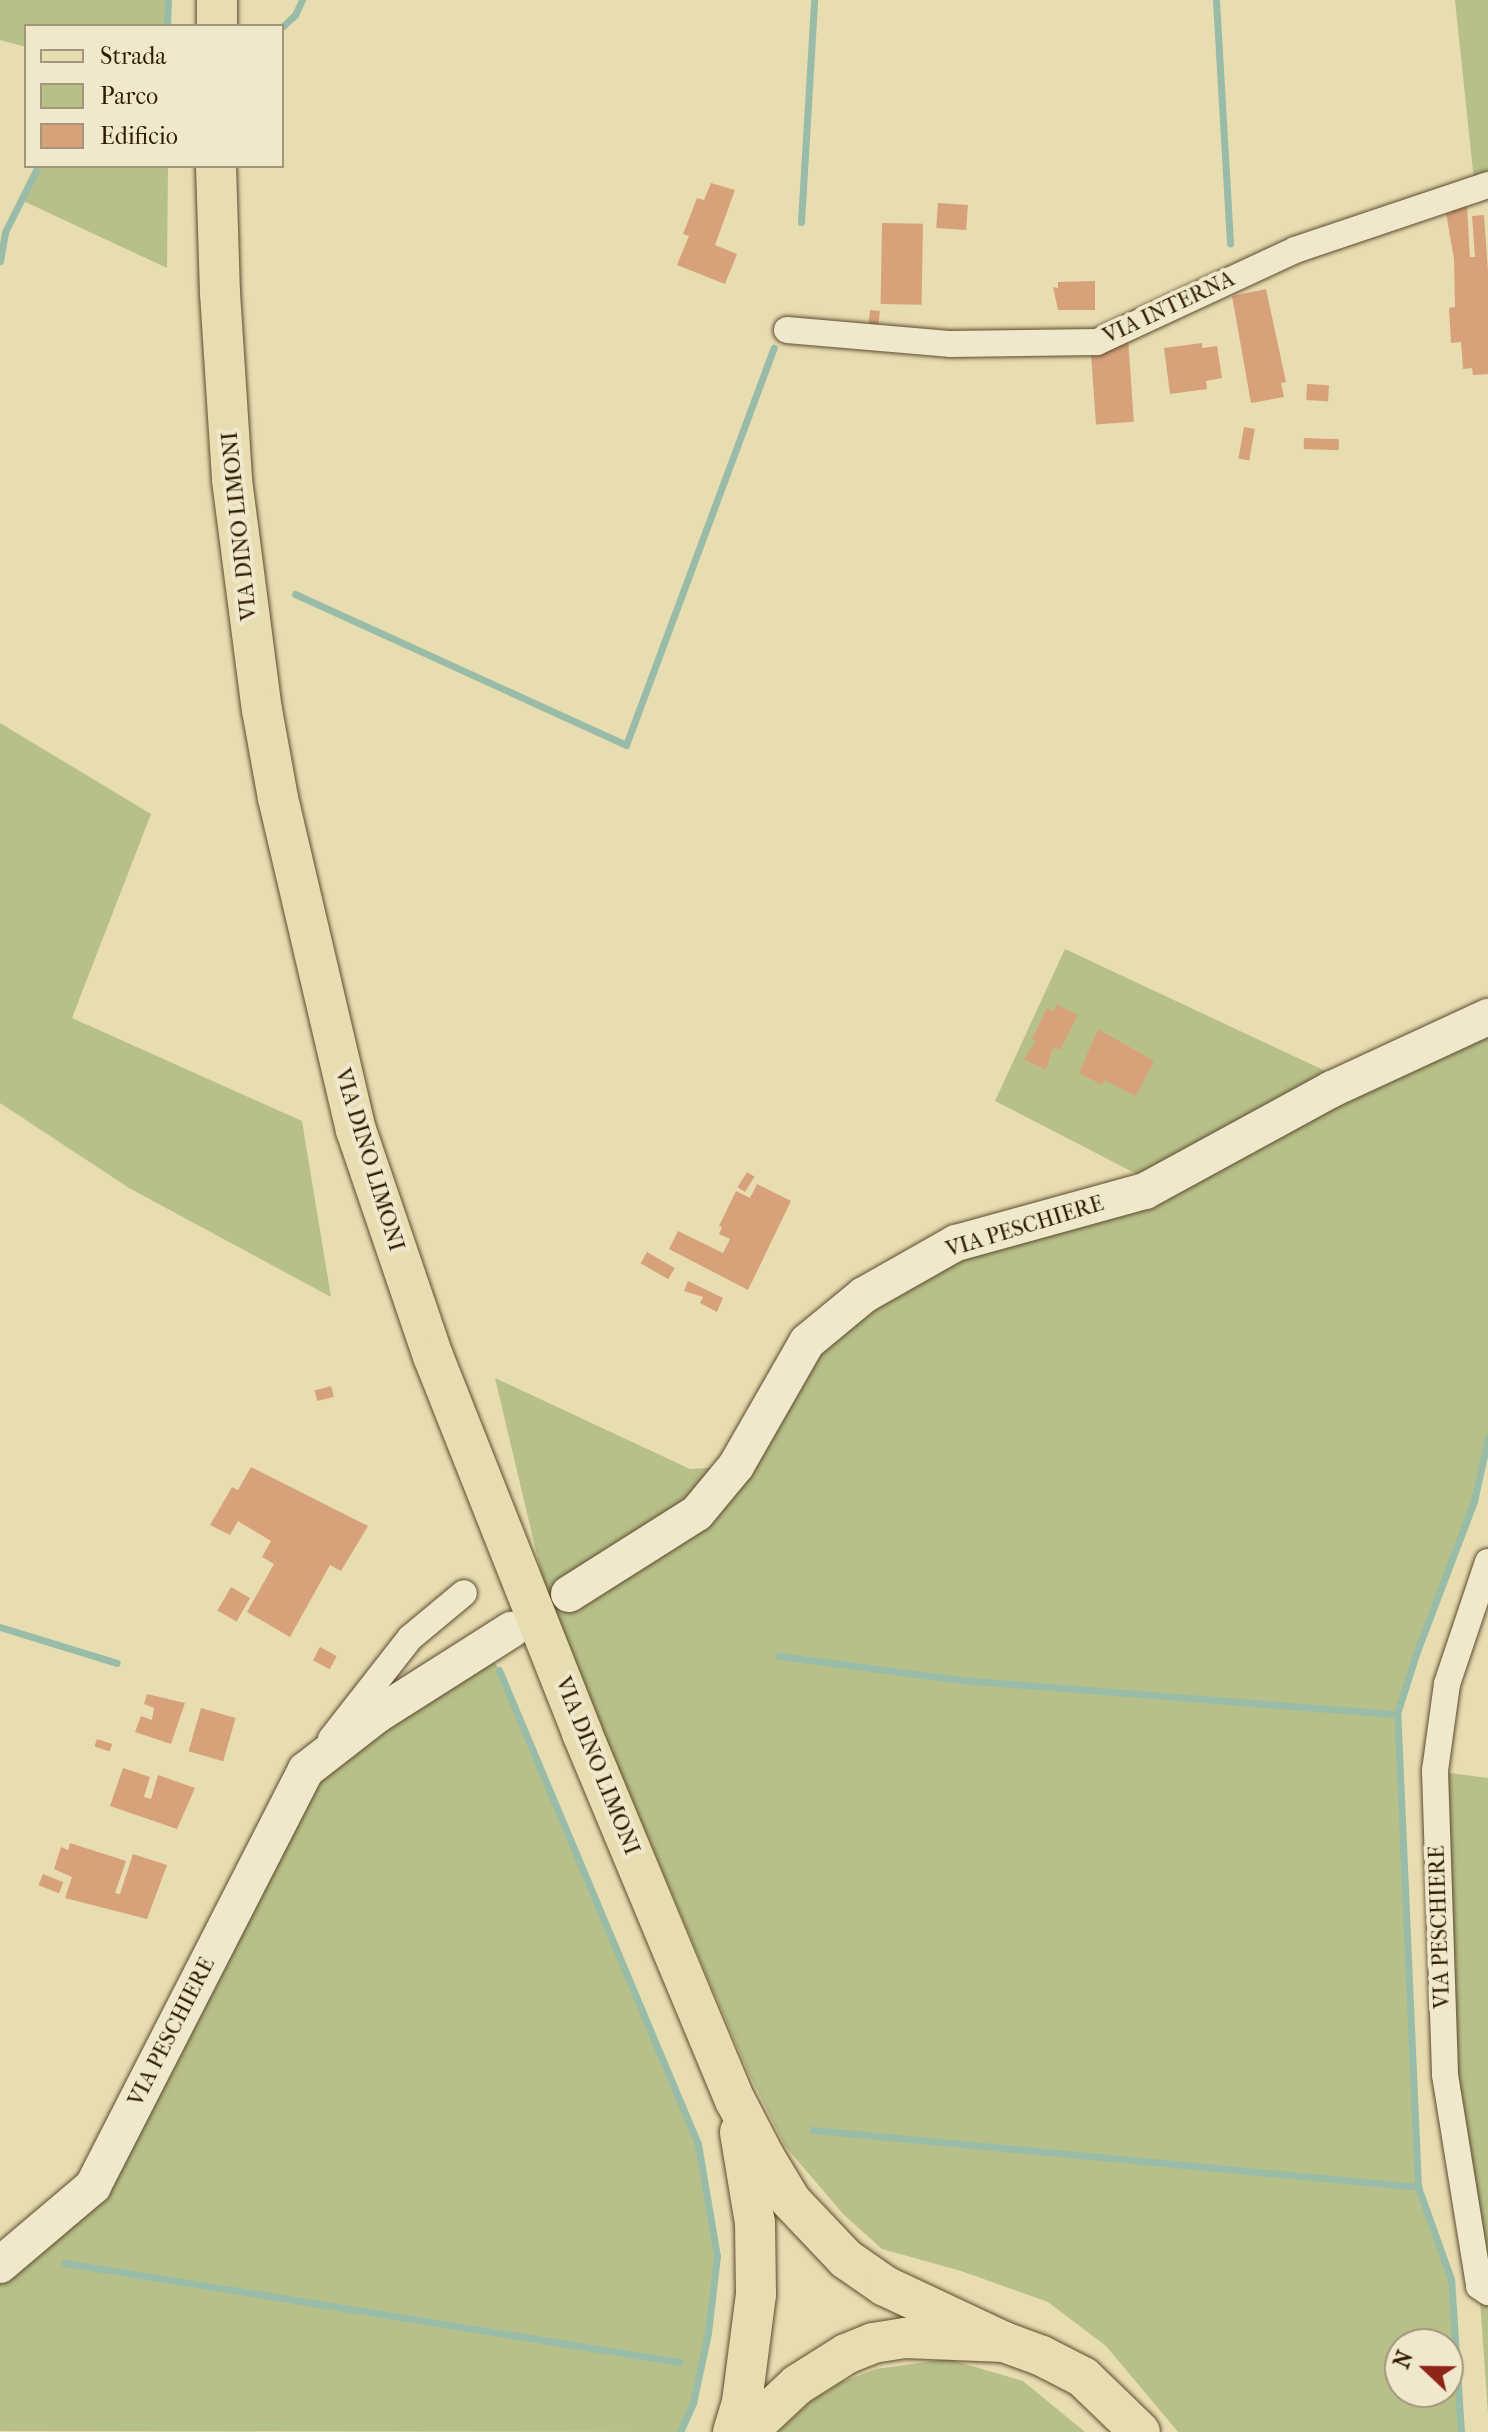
<!DOCTYPE html>
<html>
<head>
<meta charset="utf-8">
<style>
	body { margin:0 }
	#map { position:relative; width:1488px; height:2432px; overflow:hidden; background:#e8dcb1; font-family:"IM FELL French Canon",serif }
	div>[style] { position:absolute }
	.green>* { inset:0; background:#b8c08a }
	.stream>* { height:7px; margin:-3.5px; padding:0 3.5px; transform-origin:3.5px; border-radius:3.5px; background:#98bca8 }
	.building>* { inset:0; background:#d7a27a; transform-origin:0 0 }
	.roads { filter:drop-shadow(0 0 2px #5d4c2d) drop-shadow(0 0 2px #5d4c2d) }
	.street>* { height:26px; margin:-13px; padding:0 13px; transform-origin:13px; border-radius:13px; background:#f0e8cc }
	.secondary>* { height:36px; margin:-18px; padding:0 18px; transform-origin:18px; border-radius:18px; background:#f0e8cc }
	.primary>* { height:40px; margin:-20px; padding:0 20px; transform-origin:20px; border-radius:20px; background:#e8dcb1 }
	span { translate:-50% -50%; white-space:nowrap; text-align:center; line-height:1.15; -webkit-text-stroke:8px #f0e8cc; paint-order:stroke }
	.street-label { font-size:22px; color:#2f1c01 }
	.legend { position:absolute; left:24px; top:24px; width:260px; height:144px; box-sizing:border-box; background:#f0e8cc; border:2px solid #a3967b; margin:0; padding:10px 14px; list-style:none; font-size:24px; color:#2f1c01 }
	.legend li { display:flex; align-items:center; gap:16px; height:40px }
	.legend b { width:40px; border:2px solid #a3967b }
	.north { position:absolute; left:1384px; top:2328px; width:80px; height:80px; box-sizing:border-box; background:#f0e8cc; border:2px solid #a3967b; border-radius:50%; rotate:292deg; font-size:22px; font-weight:700; line-height:32px; text-align:center; color:#2f1c01 }
	.north::after { content:''; display:block; margin:auto; width:28px; height:36px; background:#8f2418; clip-path:polygon(50% 0,100% 100%,50% 72%,0 100%) }
</style>
</head>
<body>
<div id="map">
	<div class="green">
		<div style="clip-path:polygon(0 0,168px 0,167px 26px,26px 26px,26px 47px,0 40px)"></div>
		<div style="clip-path:polygon(1455px 0,1488px 0,1488px 185px,1475px 190px)"></div>
		<div style="clip-path:polygon(38px 166px,168px 166px,167px 268px,19px 199px)"></div>
		<div style="clip-path:polygon(0 723px,151px 814px,72px 1018px,302px 1121px,331px 1297px,129px 1188px,0 1103px)"></div>
		<div style="clip-path:polygon(evenodd,1065px 949px,1349px 1082px,1488px 1017px,1488px 1438px,1474px 1501px,1416px 1654px,1397px 1714px,1418px 2187px,1451px 2279px,1461px 2432px,1178px 2432px,1106px 2346px,1048px 2302px,961px 2271px,882px 2249px,844px 2215px,785px 2146px,749px 2074px,549px 1606px,495px 1378px,690px 1469px,736px 1466px,864px 1295px,1156px 1184px,995px 1101px,1065px 949px,1400px 2344px,1448px 2344px,1448px 2392px,1400px 2392px,1400px 2344px)"></div>
		<div style="clip-path:polygon(485px 1645px,499px 1670px,698px 2144px,717px 2256px,708px 2333px,693px 2403px,680px 2432px,0 2431px,0 2265px,93px 2186px,306px 1770px)"></div>
		<div style="clip-path:polygon(1435px 1771px,1488px 1778px,1488px 2414px,1479px 2286px,1445px 2075px)"></div>
		<div style="clip-path:polygon(948px 2359px,1023px 2381px,1085px 2432px,778px 2432px,811px 2401px,842px 2382px,876px 2369px)"></div>
	</div>
	<div class="stream">
		<div style="left:1216px;top:0;width:244px;rotate:86.7deg"></div>
		<div style="left:167px;top:26px;width:26px;rotate:-88deg"></div>
		<div style="left:282px;top:27px;width:18px;rotate:-43deg"></div>
		<div style="left:295px;top:15px;width:17px;rotate:-65deg"></div>
		<div style="left:801px;top:222px;width:222px;rotate:-86.6deg"></div>
		<div style="left:0;top:261px;width:29px;rotate:-80deg"></div>
		<div style="left:5px;top:232px;width:74px;rotate:-63.4deg"></div>
		<div style="left:295px;top:594px;width:364px;rotate:24.5deg"></div>
		<div style="left:626px;top:745px;width:424px;rotate:-69.6deg"></div>
		<div style="left:0;top:1627px;width:122px;rotate:17.1deg"></div>
		<div style="left:779px;top:1656px;width:184px;rotate:7.5deg"></div>
		<div style="left:961px;top:1680px;width:437px;rotate:4.5deg"></div>
		<div style="left:499px;top:1670px;width:514px;rotate:67.23deg"></div>
		<div style="left:698px;top:2144px;width:114px;rotate:80.4deg"></div>
		<div style="left:717px;top:2256px;width:78px;rotate:96.7deg"></div>
		<div style="left:708px;top:2333px;width:72px;rotate:102.1deg"></div>
		<div style="left:693px;top:2403px;width:32px;rotate:114deg"></div>
		<div style="left:813px;top:2130px;width:608px;rotate:5.38deg"></div>
		<div style="left:65px;top:2263px;width:622px;rotate:9.16deg"></div>
		<div style="left:1461px;top:2432px;width:153px;rotate:-93.7deg"></div>
		<div style="left:1451px;top:2279px;width:98px;rotate:-109.7deg"></div>
		<div style="left:1418px;top:2187px;width:473px;rotate:-92.5deg"></div>
		<div style="left:1397px;top:1714px;width:63px;rotate:-72.4deg"></div>
		<div style="left:1416px;top:1654px;width:164px;rotate:-69.2deg"></div>
		<div style="left:1474px;top:1501px;width:65px;rotate:-77.5deg"></div>
	</div>
	<div class="building">
		<div style="clip-path:polygon(711px 183px,735px 190px,715px 245px,737px 254px,725px 284px,677px 265px,689px 236px,683px 234px,697px 198px,704px 200px)"></div>
		<div style="left:938px;top:203px;width:30px;height:25px;rotate:4deg"></div>
		<div style="clip-path:polygon(1467px 207px,1470px 257px,1475px 257px,1472px 216px,1484px 215px,1488px 271px,1488px 374px,1473px 375px,1472px 368px,1463px 369px,1461px 342px,1451px 343px,1449px 308px,1455px 307px,1454px 259px,1446px 213px,1451px 213px,1450px 208px)"></div>
		<div style="left:882px;top:223px;width:41px;height:81px;rotate:1deg"></div>
		<div style="clip-path:polygon(1095px 281px,1095px 310px,1058px 310px,1053px 287px,1058px 288px,1058px 282px)"></div>
		<div style="clip-path:polygon(1266px 289px,1286px 382px,1281px 383px,1284px 397px,1251px 403px,1232px 296px)"></div>
		<div style="left:870px;top:310px;width:10px;height:16px;rotate:6deg"></div>
		<div style="left:1128px;top:338px;width:84px;height:38px;rotate:86deg"></div>
		<div style="clip-path:polygon(1202px 343px,1202px 348px,1217px 346px,1222px 378px,1206px 381px,1207px 389px,1170px 394px,1164px 348px)"></div>
		<div style="left:1307px;top:384px;width:22px;height:16px;rotate:3deg"></div>
		<div style="left:1244px;top:427px;width:11px;height:32px;rotate:10deg"></div>
		<div style="left:1304px;top:438px;width:35px;height:11px;rotate:2deg"></div>
		<div style="clip-path:polygon(1057px 1005px,1078px 1015px,1060px 1050px,1053px 1047px,1046px 1070px,1024px 1059px,1036px 1041px,1032px 1039px,1047px 1008px,1054px 1011px)"></div>
		<div style="clip-path:polygon(1098px 1029px,1154px 1061px,1136px 1096px,1104px 1080px,1102px 1085px,1079px 1073px)"></div>
		<div style="left:747px;top:1172px;width:9px;height:18px;rotate:32deg"></div>
		<div style="clip-path:polygon(757px 1184px,791px 1201px,748px 1290px,669px 1249px,678px 1231px,723px 1253px,730px 1239px,719px 1234px,722px 1227px,719px 1226px,736px 1191px,750px 1198px)"></div>
		<div style="left:647px;top:1252px;width:32px;height:13px;rotate:30deg"></div>
		<div style="clip-path:polygon(688px 1281px,723px 1298px,717px 1312px,700px 1303px,703px 1297px,684px 1291px)"></div>
		<div style="left:331px;top:1386px;width:11px;height:17px;rotate:75deg"></div>
		<div style="clip-path:polygon(251px 1467px,368px 1526px,341px 1571px,330px 1565px,290px 1637px,247px 1612px,274px 1564px,262px 1557px,271px 1541px,238px 1521px,230px 1535px,210px 1525px,232px 1487px,238px 1490px)"></div>
		<div style="left:231px;top:1587px;width:22px;height:27px;rotate:30deg"></div>
		<div style="left:320px;top:1647px;width:19px;height:15px;rotate:28deg"></div>
		<div style="clip-path:polygon(147px 1694px,185px 1703px,171px 1744px,135px 1732px,141px 1716px,152px 1720px,154px 1708px,144px 1704px)"></div>
		<div style="left:201px;top:1708px;width:36px;height:45px;rotate:16deg"></div>
		<div style="left:97px;top:1739px;width:16px;height:8px;rotate:18deg"></div>
		<div style="clip-path:polygon(123px 1768px,150px 1777px,144px 1797px,151px 1799px,158px 1775px,195px 1788px,177px 1829px,110px 1806px)"></div>
		<div style="clip-path:polygon(70px 1843px,126px 1861px,115px 1893px,120px 1894px,133px 1854px,167px 1865px,147px 1919px,65px 1898px,72px 1877px,54px 1869px,61px 1847px,68px 1850px)"></div>
		<div style="left:43px;top:1874px;width:22px;height:12px;rotate:22deg"></div>
	</div>
	<div class="roads">
		<div class="street">
			<div style="left:787px;top:330px;width:165px;rotate:4.9deg"></div>
			<div style="left:951px;top:344px;width:146px;rotate:-0.8deg"></div>
			<div style="left:1097px;top:342px;width:218px;rotate:-24.9deg"></div>
			<div style="left:1295px;top:250px;width:204px;rotate:-18.6deg"></div>
			<div style="left:1488px;top:1562px;width:129px;rotate:108.6deg"></div>
			<div style="left:1447px;top:1684px;width:88px;rotate:97.9deg"></div>
			<div style="left:1435px;top:1771px;width:304px;rotate:88.1deg"></div>
			<div style="left:1445px;top:2075px;width:214px;rotate:80.8deg"></div>
			<div style="left:1479px;top:2286px;width:11px;rotate:34deg"></div>
			<div style="left:331px;top:1739px;width:128px;rotate:-52deg"></div>
			<div style="left:410px;top:1638px;width:70px;rotate:-39.8deg"></div>
		</div>
		<div class="secondary">
			<div style="left:569px;top:1594px;width:151px;rotate:-32.3deg"></div>
			<div style="left:697px;top:1513px;width:61px;rotate:-50.3deg"></div>
			<div style="left:736px;top:1466px;width:143px;rotate:-60.2deg"></div>
			<div style="left:807px;top:1342px;width:74px;rotate:-39.5deg"></div>
			<div style="left:864px;top:1295px;width:106px;rotate:-29.5deg"></div>
			<div style="left:956px;top:1243px;width:196px;rotate:-15.4deg"></div>
			<div style="left:1145px;top:1191px;width:213px;rotate:-28.6deg"></div>
			<div style="left:1332px;top:1089px;width:172px;rotate:-24.8deg"></div>
			<div style="left:0;top:2265px;width:122px;rotate:-40.3deg"></div>
			<div style="left:93px;top:2186px;width:467px;rotate:-62.9deg"></div>
			<div style="left:306px;top:1770px;width:90px;rotate:-37.8deg"></div>
			<div style="left:377px;top:1715px;width:159px;rotate:-32.4deg"></div>
		</div>
		<div class="primary">
			<div style="left:217px;top:26px;width:26px;rotate:-90deg"></div>
			<div style="left:216px;top:166px;width:127px;rotate:88.2deg"></div>
			<div style="left:220px;top:293px;width:187px;rotate:86.3deg"></div>
			<div style="left:232px;top:480px;width:232px;rotate:82.6deg"></div>
			<div style="left:262px;top:710px;width:89px;rotate:79.7deg"></div>
			<div style="left:278px;top:798px;width:341px;rotate:76.8deg"></div>
			<div style="left:356px;top:1130px;width:239px;rotate:71.2deg"></div>
			<div style="left:433px;top:1356px;width:405px;rotate:68.4deg"></div>
			<div style="left:582px;top:1733px;width:398px;rotate:67.4deg"></div>
			<div style="left:735px;top:2100px;width:63px;rotate:62.6deg"></div>
			<div style="left:764px;top:2156px;width:52px;rotate:59deg"></div>
			<div style="left:791px;top:2201px;width:80px;rotate:46.5deg"></div>
			<div style="left:846px;top:2259px;width:47px;rotate:34.7deg"></div>
			<div style="left:885px;top:2286px;width:132px;rotate:25.2deg"></div>
			<div style="left:733px;top:2432px;width:31px;rotate:-73deg"></div>
			<div style="left:742px;top:2402px;width:109px;rotate:-82.6deg"></div>
			<div style="left:756px;top:2294px;width:71px;rotate:-90.8deg"></div>
			<div style="left:755px;top:2223px;width:92px;rotate:-99.4deg"></div>
			<div style="left:747px;top:2432px;width:69px;rotate:-43.2deg"></div>
			<div style="left:797px;top:2385px;width:58px;rotate:-32.3deg"></div>
			<div style="left:846px;top:2354px;width:29px;rotate:-22deg"></div>
			<div style="left:873px;top:2343px;width:32px;rotate:-9deg"></div>
			<div style="left:905px;top:2338px;width:99px;rotate:2.3deg"></div>
			<div style="left:1004px;top:2342px;width:40px;rotate:20.2deg"></div>
			<div style="left:1042px;top:2356px;width:46px;rotate:27.1deg"></div>
			<div style="left:1083px;top:2377px;width:79px;rotate:44deg"></div>
		</div>
	</div>
	<div class="street-label">
		<span style="left:1169px;top:308px;rotate:-25deg">VIA INTERNA</span>
		<span style="left:240px;top:526px;rotate:-96deg">VIA DINO LIMONI</span>
		<span style="left:369px;top:1160px;rotate:73deg">VIA DINO LIMONI</span>
		<span style="left:1025px;top:1227px;rotate:-17deg">VIA PESCHIERE</span>
		<span style="left:597px;top:1766px;rotate:68deg">VIA DINO LIMONI</span>
		<span style="left:1440px;top:1927px;rotate:-92deg">VIA PESCHIERE</span>
		<span style="left:172px;top:2032px;rotate:-63deg">VIA PESCHIERE</span>
	</div>
	<ul class="legend">
	<li><b style="height:10px;background:#e8dcb1"></b>Strada</li>
	<li><b style="height:22px;background:#b8c08a"></b>Parco</li>
	<li><b style="height:22px;background:#d7a27a"></b>Edificio</li>
	</ul>
	<div class="north">N</div>
</div>
</body>
</html>
